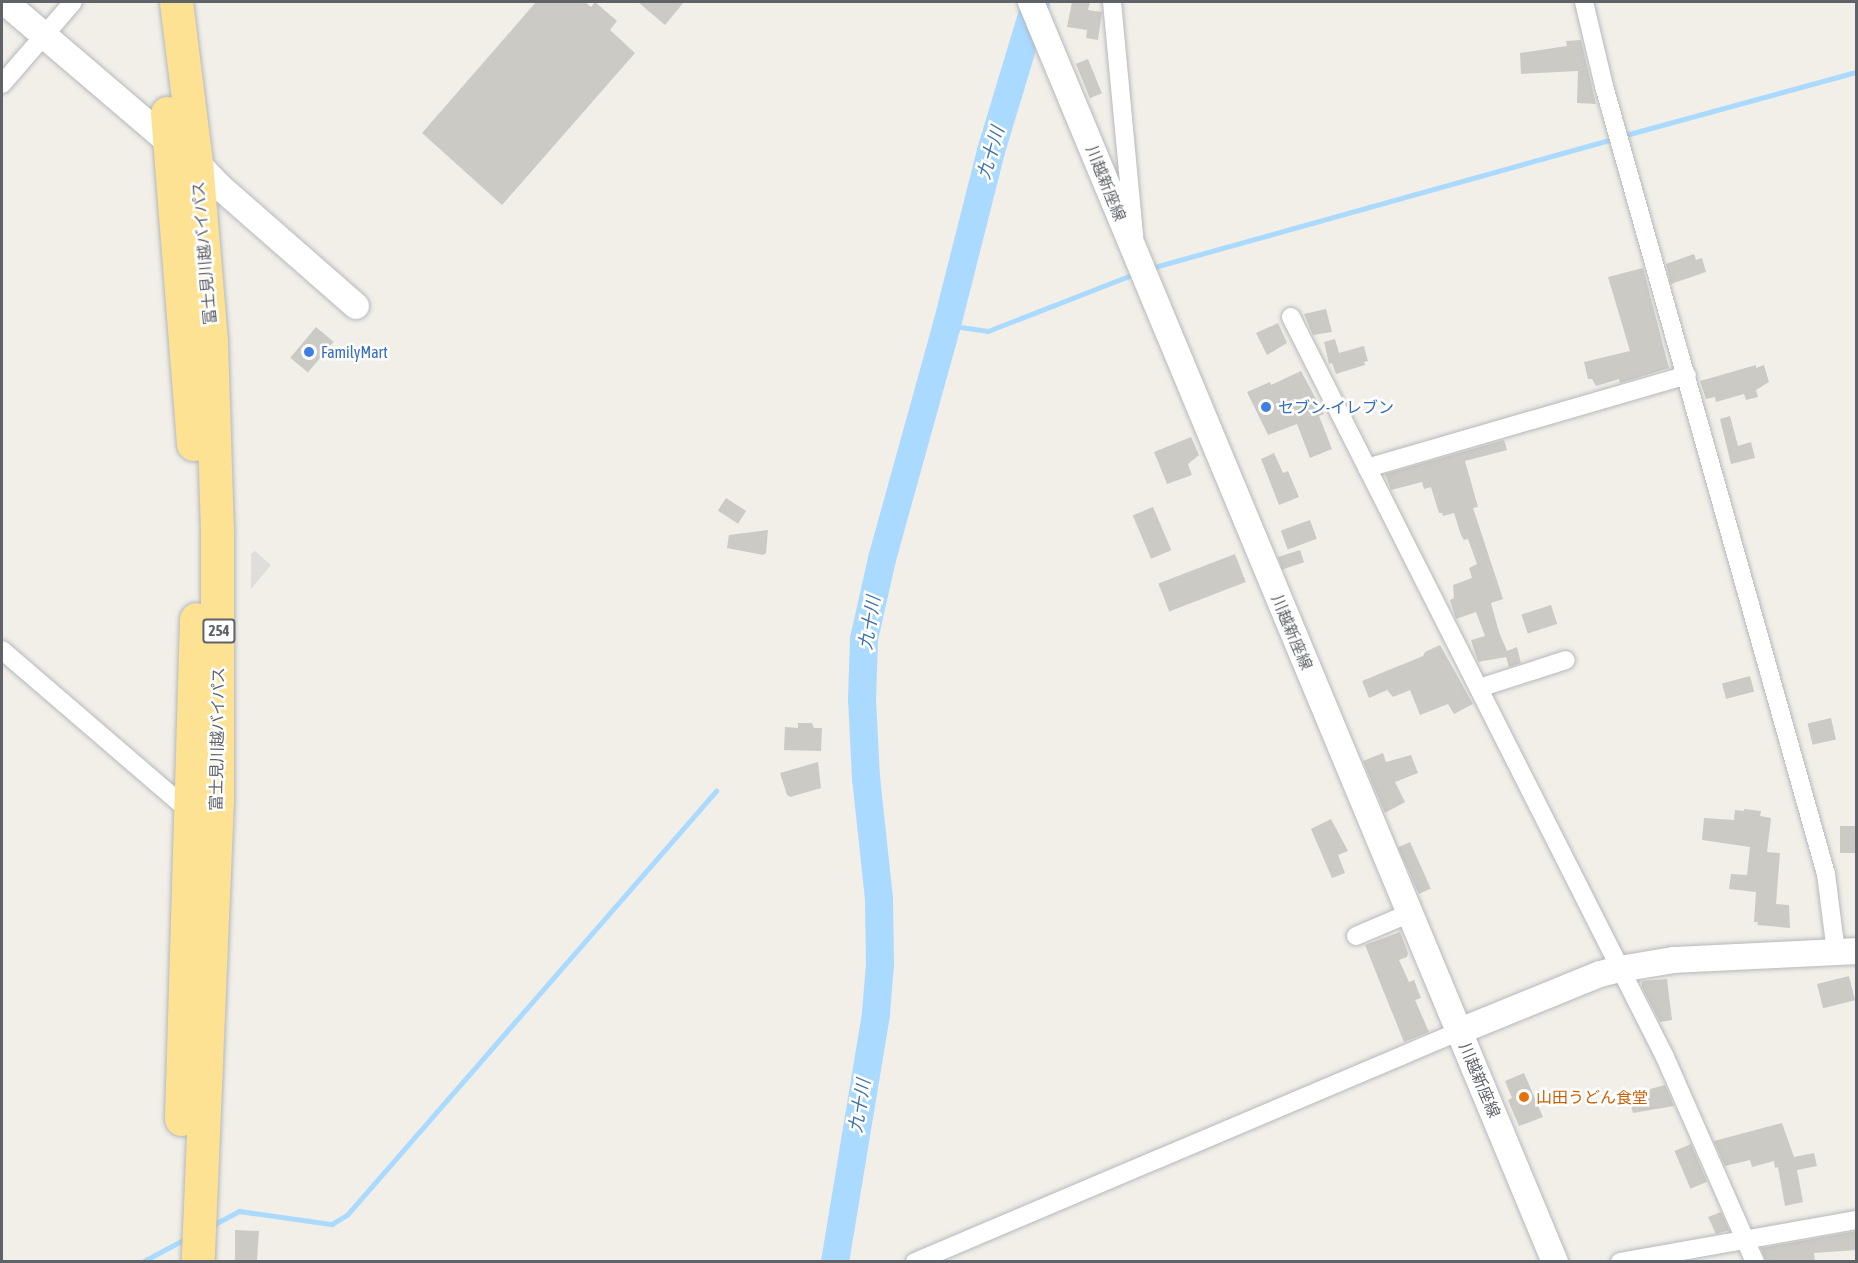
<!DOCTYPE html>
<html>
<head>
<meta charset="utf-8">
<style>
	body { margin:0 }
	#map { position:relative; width:1858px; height:1263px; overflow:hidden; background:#f1efe8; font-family:"Asap Condensed","Noto Sans JP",sans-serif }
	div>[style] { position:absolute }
	.industrial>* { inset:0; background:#e0deda }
	.stream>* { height:4.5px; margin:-2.25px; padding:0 2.25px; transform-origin:2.25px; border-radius:2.25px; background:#aadaff }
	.river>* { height:28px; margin:-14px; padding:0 14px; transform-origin:14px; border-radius:14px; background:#aadaff }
	.building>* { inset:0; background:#cccac5; transform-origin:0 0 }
	.roads { filter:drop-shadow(0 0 2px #b5b8bc) drop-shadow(0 0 2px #b5b8bc) }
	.street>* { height:18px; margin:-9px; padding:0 9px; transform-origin:9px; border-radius:9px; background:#fff }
	.secondary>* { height:26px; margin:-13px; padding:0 13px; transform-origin:13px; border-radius:13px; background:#fff }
	.highway>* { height:33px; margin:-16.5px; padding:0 16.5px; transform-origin:16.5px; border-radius:16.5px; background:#fde293 }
	.dots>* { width:16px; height:16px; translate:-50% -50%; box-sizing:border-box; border:3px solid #fff; border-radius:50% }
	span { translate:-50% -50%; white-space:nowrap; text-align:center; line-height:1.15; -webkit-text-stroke:5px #fff; paint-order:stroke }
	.shield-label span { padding:2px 4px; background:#fff; border:2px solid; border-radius:4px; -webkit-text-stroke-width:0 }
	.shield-label { font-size:15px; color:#5f6368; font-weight:700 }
	.street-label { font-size:16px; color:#5f6368 }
	.shop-label { font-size:16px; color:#366cbe }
	.left { translate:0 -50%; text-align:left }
	.food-label { font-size:16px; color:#c56008 }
	.water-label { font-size:18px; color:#4174aa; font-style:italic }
	.frame { position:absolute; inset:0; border:3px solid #5f6368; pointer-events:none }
</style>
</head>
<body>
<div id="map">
	<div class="industrial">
		<div style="clip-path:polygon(255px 551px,271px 565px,251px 589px,251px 554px)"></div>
	</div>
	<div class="stream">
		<div style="left:1622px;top:136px;width:243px;rotate:-15.3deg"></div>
		<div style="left:1151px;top:268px;width:480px;rotate:-15.6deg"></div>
		<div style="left:947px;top:325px;width:41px;rotate:8.3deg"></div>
		<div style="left:988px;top:331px;width:157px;rotate:-21.3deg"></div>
		<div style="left:211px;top:1226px;width:32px;rotate:-28deg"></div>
		<div style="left:239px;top:1211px;width:94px;rotate:8deg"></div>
		<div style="left:332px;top:1224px;width:17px;rotate:-31deg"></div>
		<div style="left:347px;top:1215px;width:562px;rotate:-48.97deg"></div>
		<div style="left:142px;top:1262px;width:51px;rotate:-28.1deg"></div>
	</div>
	<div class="river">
		<div style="left:835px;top:1262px;width:252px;rotate:-80.6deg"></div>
		<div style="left:876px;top:1013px;width:49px;rotate:-85.3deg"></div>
		<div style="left:880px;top:964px;width:65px;rotate:-90.9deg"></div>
		<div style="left:879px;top:899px;width:122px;rotate:-96.1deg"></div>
		<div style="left:866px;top:778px;width:78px;rotate:-92.9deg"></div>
		<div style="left:862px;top:700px;width:61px;rotate:-88.1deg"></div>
		<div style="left:864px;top:639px;width:82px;rotate:-77.3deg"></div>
		<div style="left:882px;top:559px;width:243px;rotate:-74.5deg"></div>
		<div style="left:947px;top:325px;width:179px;rotate:-75.8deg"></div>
		<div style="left:991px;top:151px;width:156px;rotate:-73.2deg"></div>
	</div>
	<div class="building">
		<div style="clip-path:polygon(536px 2px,585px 2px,591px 7px,595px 2px,617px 21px,610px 30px,635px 53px,502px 205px,422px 133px)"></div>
		<div style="clip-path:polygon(638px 2px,684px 2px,665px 25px)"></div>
		<div style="clip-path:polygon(1072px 2px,1090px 2px,1088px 10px,1102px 12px,1098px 40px,1086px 38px,1087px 30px,1067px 27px)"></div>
		<div style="clip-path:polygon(1581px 40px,1596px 104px,1577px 103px,1578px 71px,1521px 74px,1520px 53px,1567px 46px,1566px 41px)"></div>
		<div style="left:1088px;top:59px;width:37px;height:13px;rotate:68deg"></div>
		<div style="clip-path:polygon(1694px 254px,1696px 260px,1702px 258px,1706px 272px,1671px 284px,1666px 264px)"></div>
		<div style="clip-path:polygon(1643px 268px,1669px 368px,1620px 383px,1619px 379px,1596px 386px,1592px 379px,1588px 379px,1584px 362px,1630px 351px,1608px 277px)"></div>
		<div style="clip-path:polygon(1326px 309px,1332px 332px,1313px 335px,1304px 314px)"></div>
		<div style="clip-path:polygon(1278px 323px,1287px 343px,1267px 355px,1256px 333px)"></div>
		<div style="left:316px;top:327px;width:23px;height:40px;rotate:40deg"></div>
		<div style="clip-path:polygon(1335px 339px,1339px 353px,1364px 346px,1368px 361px,1364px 362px,1365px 365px,1336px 374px,1332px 363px,1329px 364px,1324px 342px)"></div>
		<div style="clip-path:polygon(1756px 365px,1756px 368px,1764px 365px,1769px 382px,1756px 390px,1758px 397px,1746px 400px,1744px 394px,1716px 402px,1715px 397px,1706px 399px,1700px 381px)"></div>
		<div style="clip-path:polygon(1301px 371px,1324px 414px,1319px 416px,1332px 449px,1310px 458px,1297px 424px,1268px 435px,1247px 392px,1270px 382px,1271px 385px)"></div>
		<div style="clip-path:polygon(1730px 416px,1738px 446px,1751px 442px,1755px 458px,1731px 464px,1720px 419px)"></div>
		<div style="clip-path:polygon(1191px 437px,1199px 455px,1188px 464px,1192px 475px,1167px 484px,1154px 452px)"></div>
		<div style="clip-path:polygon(1504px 440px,1507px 450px,1465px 461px,1478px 507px,1473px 508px,1503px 599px,1491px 603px,1499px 632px,1507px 651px,1517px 647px,1521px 663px,1509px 667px,1506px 657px,1478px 662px,1471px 640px,1485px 636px,1476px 612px,1456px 619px,1450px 600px,1454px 598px,1453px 585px,1472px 578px,1469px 568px,1477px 564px,1468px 539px,1464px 540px,1461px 535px,1454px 513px,1443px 516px,1442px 513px,1439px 513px,1431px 487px,1424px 489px,1422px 482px,1391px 490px,1385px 474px)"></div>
		<div style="clip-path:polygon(1274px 453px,1283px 473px,1288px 471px,1299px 497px,1279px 505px,1261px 459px)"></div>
		<div style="left:726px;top:498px;width:24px;height:15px;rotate:33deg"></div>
		<div style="left:1153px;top:507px;width:47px;height:22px;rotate:67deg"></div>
		<div style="left:1310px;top:520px;width:20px;height:31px;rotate:70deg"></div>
		<div style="clip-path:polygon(768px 530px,766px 553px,763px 555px,727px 548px,729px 535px)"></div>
		<div style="left:1300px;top:550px;width:13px;height:23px;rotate:72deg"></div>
		<div style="left:1235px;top:554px;width:30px;height:82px;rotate:69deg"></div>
		<div style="left:1551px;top:605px;width:20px;height:31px;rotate:72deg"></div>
		<div style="clip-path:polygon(1440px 645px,1473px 704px,1454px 714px,1448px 704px,1420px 715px,1410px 690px,1393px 697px,1387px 690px,1369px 698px,1362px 681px,1423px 656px,1425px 652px)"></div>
		<div style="left:1750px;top:676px;width:16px;height:29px;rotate:75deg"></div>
		<div style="left:1831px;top:718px;width:22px;height:24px;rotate:77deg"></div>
		<div style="clip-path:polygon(798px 723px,812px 723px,814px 728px,822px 728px,821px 751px,784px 750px,785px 727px,798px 728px)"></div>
		<div style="clip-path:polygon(1383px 753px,1386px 762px,1411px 755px,1418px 773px,1395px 782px,1405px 802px,1385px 813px,1363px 761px)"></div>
		<div style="clip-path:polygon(818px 762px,821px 788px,790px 797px,787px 795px,780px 773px)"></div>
		<div style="clip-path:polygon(1744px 809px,1761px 811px,1760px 816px,1771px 818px,1767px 852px,1780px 853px,1776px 904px,1789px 905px,1790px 928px,1757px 925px,1758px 922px,1754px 922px,1756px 892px,1729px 889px,1731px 874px,1747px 875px,1750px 847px,1702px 840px,1704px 818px,1734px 820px,1735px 810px,1744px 811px)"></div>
		<div style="clip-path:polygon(1331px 819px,1348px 851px,1338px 855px,1345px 873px,1332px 878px,1311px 829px)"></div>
		<div style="left:1857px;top:826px;width:27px;height:17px;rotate:90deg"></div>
		<div style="left:1410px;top:842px;width:51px;height:13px;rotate:66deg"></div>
		<div style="clip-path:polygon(1400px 932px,1408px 953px,1407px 957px,1399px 960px,1409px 982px,1414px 980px,1421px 998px,1415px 1000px,1429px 1032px,1404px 1042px,1365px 945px)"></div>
		<div style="left:1849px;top:976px;width:25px;height:33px;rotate:76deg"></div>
		<div style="clip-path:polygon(1667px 979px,1672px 1020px,1660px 1022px,1642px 987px,1642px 981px)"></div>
		<div style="clip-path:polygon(1524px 1073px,1543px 1117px,1519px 1126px,1508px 1100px,1512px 1098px,1505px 1081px)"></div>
		<div style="clip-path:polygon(1665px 1085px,1674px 1106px,1633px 1113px,1628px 1095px)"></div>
		<div style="clip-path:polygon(1782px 1123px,1794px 1157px,1814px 1153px,1817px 1166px,1797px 1170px,1803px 1202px,1785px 1206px,1778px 1167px,1775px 1168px,1774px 1161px,1752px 1167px,1750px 1160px,1725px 1166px,1714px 1141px)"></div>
		<div style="left:1691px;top:1144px;width:41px;height:18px;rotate:67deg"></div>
		<div style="clip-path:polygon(1721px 1212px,1729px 1230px,1716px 1234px,1708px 1217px)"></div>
		<div style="clip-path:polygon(235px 1230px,259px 1231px,257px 1260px,235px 1262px)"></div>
		<div style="clip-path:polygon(1857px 1231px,1857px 1250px,1814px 1253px,1815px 1262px,1766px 1262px,1761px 1248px)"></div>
	</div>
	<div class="roads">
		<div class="street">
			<div style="left:1112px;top:2px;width:235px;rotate:84.6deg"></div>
			<div style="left:1584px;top:2px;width:86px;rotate:76.6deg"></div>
			<div style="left:1604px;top:86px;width:819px;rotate:74.27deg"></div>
			<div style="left:1826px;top:874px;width:79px;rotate:82.7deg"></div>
			<div style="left:2px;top:84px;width:108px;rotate:-49.1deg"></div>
			<div style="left:1291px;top:317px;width:829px;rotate:63.19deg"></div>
			<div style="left:1665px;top:1057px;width:224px;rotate:66.3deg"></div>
			<div style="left:1367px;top:468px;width:333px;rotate:-16.2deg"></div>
			<div style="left:2px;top:650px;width:252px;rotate:40.7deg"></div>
			<div style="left:1479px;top:688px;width:91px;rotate:-17.8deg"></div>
			<div style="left:1356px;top:936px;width:59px;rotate:-23.1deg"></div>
			<div style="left:915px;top:1262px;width:592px;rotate:-22.97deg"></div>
			<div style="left:1620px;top:1262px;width:240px;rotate:-10.1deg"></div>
		</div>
		<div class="secondary">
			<div style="left:5px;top:2px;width:218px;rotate:40.5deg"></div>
			<div style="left:171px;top:144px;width:31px;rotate:36deg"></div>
			<div style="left:196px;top:162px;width:33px;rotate:46deg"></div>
			<div style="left:219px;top:186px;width:182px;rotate:41.2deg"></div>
			<div style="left:1031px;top:2px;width:1365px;rotate:67.42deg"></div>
			<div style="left:1460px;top:1031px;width:151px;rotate:-22.2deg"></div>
			<div style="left:1600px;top:974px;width:21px;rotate:-14deg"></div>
			<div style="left:1620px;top:969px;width:55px;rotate:-9.5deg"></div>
			<div style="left:1674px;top:960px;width:182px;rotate:-2.8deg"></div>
		</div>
		<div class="highway">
			<div style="left:176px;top:2px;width:161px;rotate:82.9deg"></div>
			<div style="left:196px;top:162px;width:181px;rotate:85.2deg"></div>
			<div style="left:211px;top:342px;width:186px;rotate:88.2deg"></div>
			<div style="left:217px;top:528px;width:272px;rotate:90deg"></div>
			<div style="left:217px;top:800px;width:462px;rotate:92.4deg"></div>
			<div style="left:167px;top:113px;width:332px;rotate:85.5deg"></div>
			<div style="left:181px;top:1119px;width:500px;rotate:-88.28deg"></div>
		</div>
	</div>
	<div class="dots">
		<div style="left:309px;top:352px;background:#3f7fe0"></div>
		<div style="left:1266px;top:407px;background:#3f7fe0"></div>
		<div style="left:1524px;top:1097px;background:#e8710a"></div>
	</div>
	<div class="shield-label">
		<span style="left:219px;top:631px">254</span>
	</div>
	<div class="street-label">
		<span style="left:1106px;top:183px;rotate:68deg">川越新座線</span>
		<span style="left:204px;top:253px;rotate:-95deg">富士見川越バイパス</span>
		<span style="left:1292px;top:632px;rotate:67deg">川越新座線</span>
		<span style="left:217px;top:739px;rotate:-89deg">富士見川越バイパス</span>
		<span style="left:1480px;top:1080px;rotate:67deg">川越新座線</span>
	</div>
	<div class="shop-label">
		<span class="left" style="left:321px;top:352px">FamilyMart</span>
		<span class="left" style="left:1278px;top:407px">セブン-イレブン</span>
	</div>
	<div class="food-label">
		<span class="left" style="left:1536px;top:1097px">山田うどん食堂</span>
	</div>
	<div class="water-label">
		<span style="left:991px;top:153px;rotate:-74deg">九十川</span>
		<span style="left:870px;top:623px;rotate:-81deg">九十川</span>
		<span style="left:860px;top:1106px;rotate:-81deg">九十川</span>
	</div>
	<div class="frame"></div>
</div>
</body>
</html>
